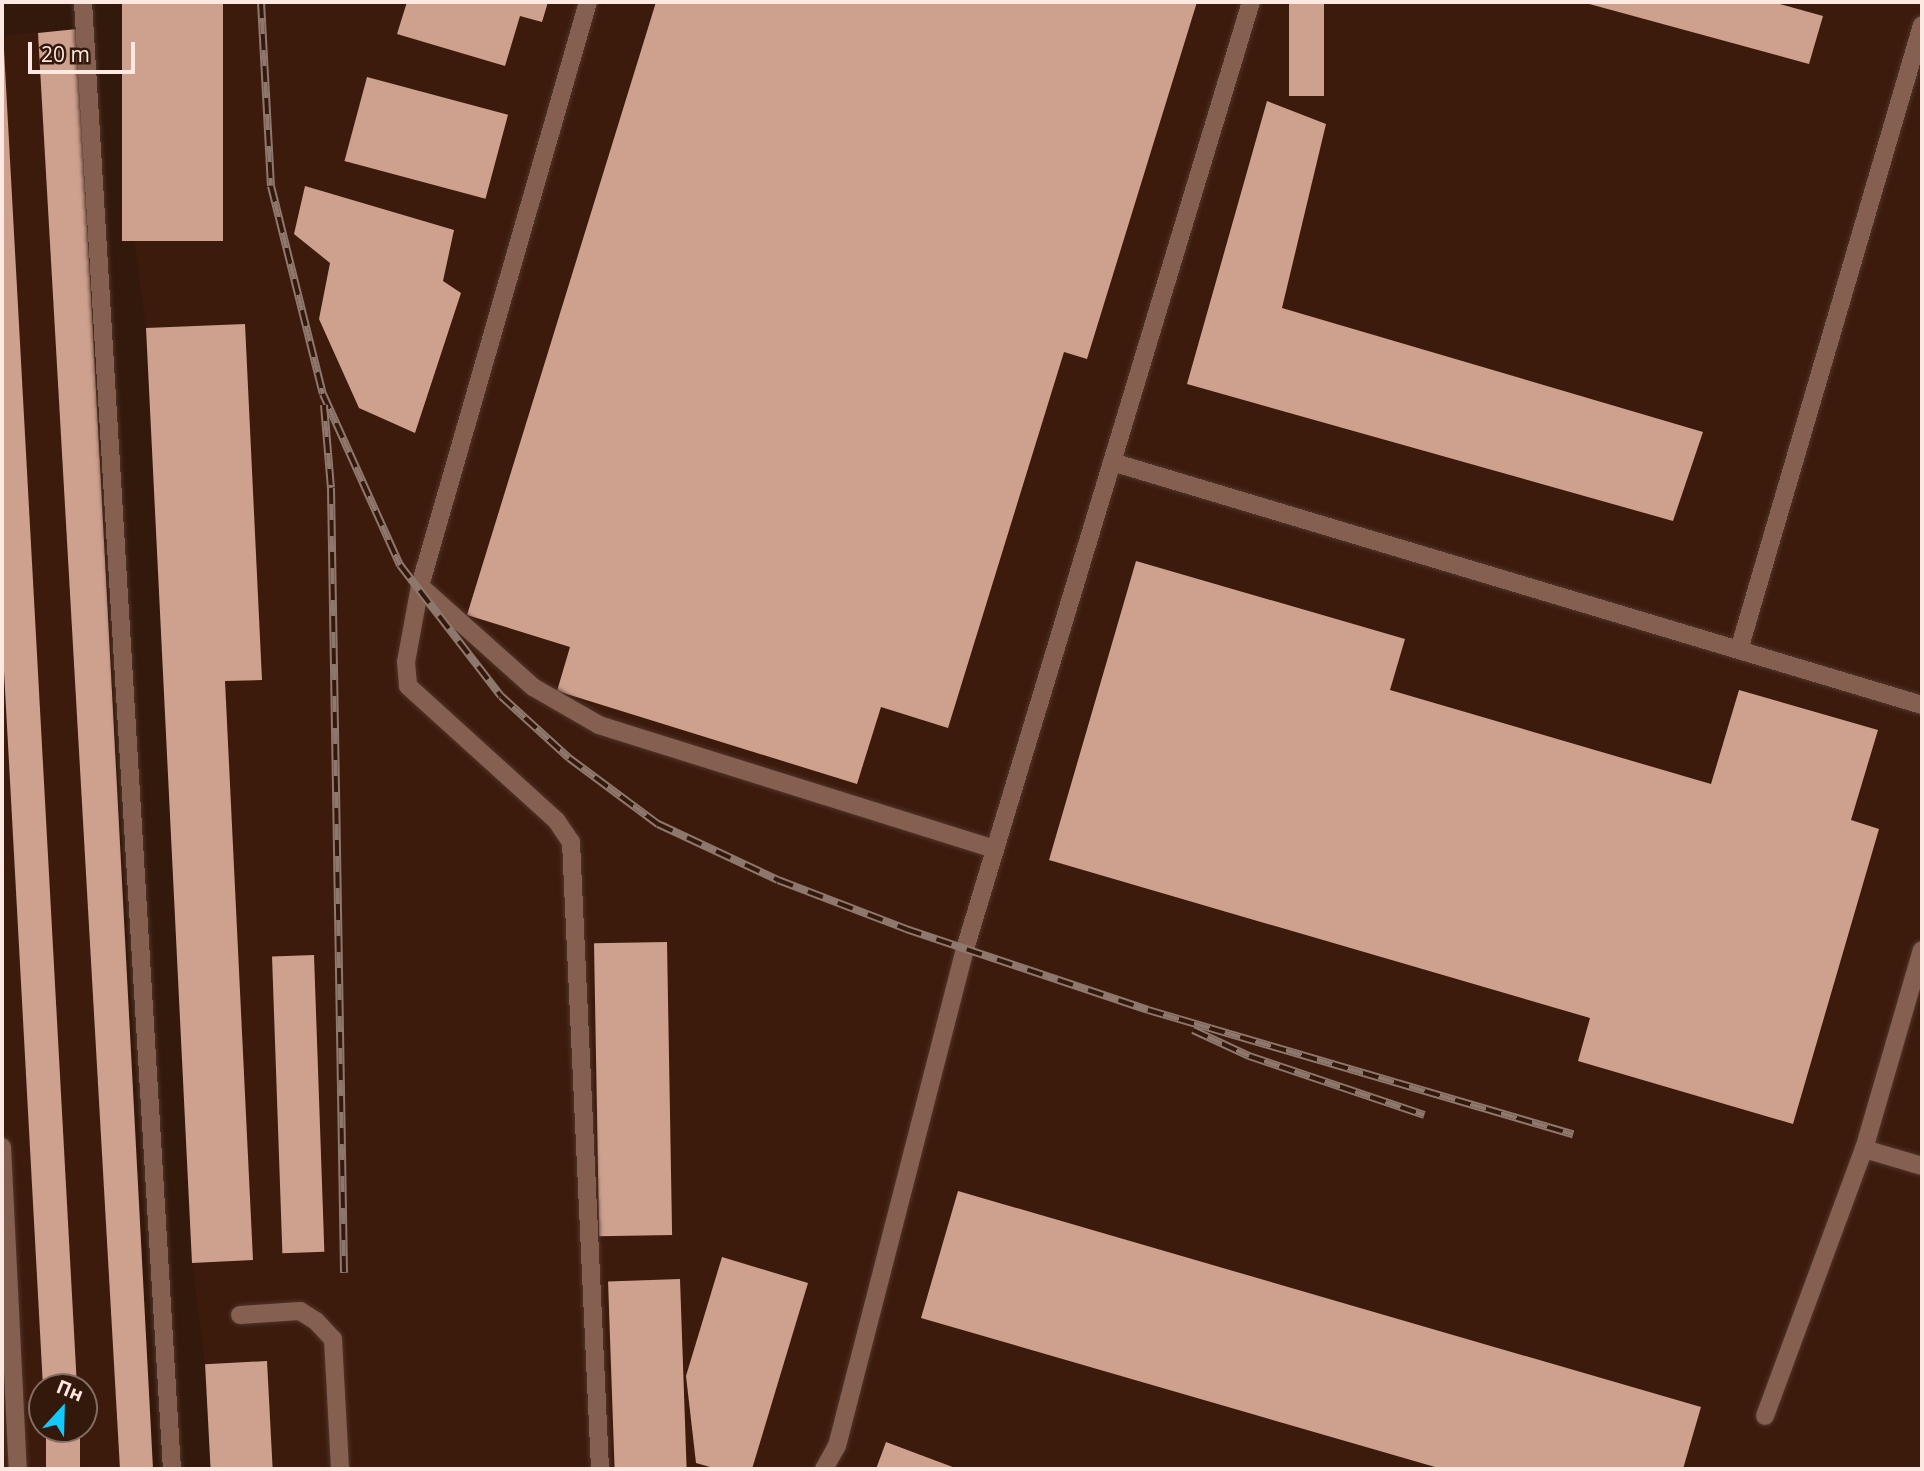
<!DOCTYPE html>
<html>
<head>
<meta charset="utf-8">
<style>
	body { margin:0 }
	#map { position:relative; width:1924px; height:1471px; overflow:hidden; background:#33180c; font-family:"Open Sans",sans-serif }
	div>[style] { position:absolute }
	.built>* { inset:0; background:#3d1b0c }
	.building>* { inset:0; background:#cea18f; transform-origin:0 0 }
	.roads { filter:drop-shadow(0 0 2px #4f352a) drop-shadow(0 0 2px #4f352a) }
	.lane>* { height:18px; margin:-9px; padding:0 9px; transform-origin:9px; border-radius:9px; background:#856051 }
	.rail>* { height:8px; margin-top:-4px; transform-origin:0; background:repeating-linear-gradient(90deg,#33180c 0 16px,#8e776c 0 32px); box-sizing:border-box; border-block:2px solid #8e776c }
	span { translate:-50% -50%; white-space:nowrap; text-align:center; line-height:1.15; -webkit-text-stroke:7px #33180c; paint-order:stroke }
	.frame { position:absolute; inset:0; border:4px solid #fde9e1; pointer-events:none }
	.north { position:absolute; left:28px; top:1373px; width:70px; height:70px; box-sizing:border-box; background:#33180c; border:2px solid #846c61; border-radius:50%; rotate:22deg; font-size:19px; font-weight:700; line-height:28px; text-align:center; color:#fde9e1 }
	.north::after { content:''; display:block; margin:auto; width:24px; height:32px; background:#11cafb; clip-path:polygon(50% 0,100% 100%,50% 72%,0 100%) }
	.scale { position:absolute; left:28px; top:42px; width:107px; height:32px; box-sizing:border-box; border:4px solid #fde9e1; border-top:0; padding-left:9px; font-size:21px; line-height:24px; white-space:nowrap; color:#fde9e1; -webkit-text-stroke:5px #33180c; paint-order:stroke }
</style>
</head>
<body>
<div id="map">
	<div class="built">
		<div style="clip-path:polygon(122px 2px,1922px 2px,1922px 1469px,211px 1469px,205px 1364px,192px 1263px,146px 328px,134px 241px)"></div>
		<div style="clip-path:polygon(evenodd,77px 29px,153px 1469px,2px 1469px,2px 36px,77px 29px,42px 1387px,84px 1387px,84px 1429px,42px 1429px,42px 1387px)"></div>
	</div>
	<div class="building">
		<div style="left:122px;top:2px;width:101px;height:239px"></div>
		<div style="clip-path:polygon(407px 2px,548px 2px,542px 22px,520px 16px,505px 66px,397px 34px)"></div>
		<div style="clip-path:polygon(656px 2px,1197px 2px,1087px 359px,1064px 352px,948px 728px,881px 707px,857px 784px,557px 691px,570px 647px,467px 615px)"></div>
		<div style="left:1289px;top:2px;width:35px;height:94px"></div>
		<div style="clip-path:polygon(1582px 2px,1773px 2px,1823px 16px,1809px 64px)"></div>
		<div style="clip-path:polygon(77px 29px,153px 1469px,120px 1469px,38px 33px)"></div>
		<div style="clip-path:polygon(2px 50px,4px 50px,77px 1387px,43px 1387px,2px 634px)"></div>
		<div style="left:367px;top:77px;width:146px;height:87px;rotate:15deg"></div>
		<div style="clip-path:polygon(1267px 101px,1326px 124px,1282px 308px,1703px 432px,1673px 521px,1187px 384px)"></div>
		<div style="clip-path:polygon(305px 186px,454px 230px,443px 281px,461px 293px,415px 433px,359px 408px,319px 319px,330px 263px,294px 234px)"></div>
		<div style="clip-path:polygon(245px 324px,262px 680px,225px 681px,253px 1260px,192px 1263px,146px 328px)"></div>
		<div style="clip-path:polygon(1136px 561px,1405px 639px,1390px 690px,1711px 784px,1739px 690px,1878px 730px,1851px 820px,1879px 829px,1793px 1124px,1578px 1061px,1590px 1018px,1049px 860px)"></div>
		<div style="left:667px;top:942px;width:293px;height:73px;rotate:89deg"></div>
		<div style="left:314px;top:955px;width:297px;height:42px;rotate:88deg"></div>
		<div style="clip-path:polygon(958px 1191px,1701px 1407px,1683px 1469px,1442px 1469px,921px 1318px)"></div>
		<div style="clip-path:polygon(722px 1257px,808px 1283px,752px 1469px,717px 1469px,696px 1463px,686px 1376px)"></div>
		<div style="left:680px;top:1279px;width:190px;height:72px;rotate:88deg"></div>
		<div style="left:267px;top:1361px;width:108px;height:62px;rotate:87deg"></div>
		<div style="left:46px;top:1429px;width:34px;height:40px"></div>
		<div style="clip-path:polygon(886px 1442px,958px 1469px,876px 1469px)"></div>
	</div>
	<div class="roads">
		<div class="lane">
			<div style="left:83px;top:2px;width:1470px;rotate:86.53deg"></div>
			<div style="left:588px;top:2px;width:608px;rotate:106.05deg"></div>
			<div style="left:420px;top:586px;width:77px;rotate:100.4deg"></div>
			<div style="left:406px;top:662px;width:24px;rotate:85deg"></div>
			<div style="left:408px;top:686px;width:200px;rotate:42.2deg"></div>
			<div style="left:556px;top:820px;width:27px;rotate:56deg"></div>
			<div style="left:571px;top:842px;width:628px;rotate:87.35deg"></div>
			<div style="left:1112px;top:462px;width:846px;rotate:16.7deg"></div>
			<div style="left:420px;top:586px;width:152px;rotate:41.8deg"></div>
			<div style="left:533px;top:687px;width:76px;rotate:29.9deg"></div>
			<div style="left:599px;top:725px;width:415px;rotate:17.4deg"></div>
			<div style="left:1739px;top:650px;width:651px;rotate:-73.68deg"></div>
			<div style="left:2px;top:1147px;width:322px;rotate:87.2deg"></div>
			<div style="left:1864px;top:1149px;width:60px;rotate:16.3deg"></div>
			<div style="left:240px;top:1315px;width:60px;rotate:-3.8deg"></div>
			<div style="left:300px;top:1311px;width:19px;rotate:32deg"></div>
			<div style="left:316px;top:1321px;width:25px;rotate:47deg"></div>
			<div style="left:333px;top:1339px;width:130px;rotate:86.9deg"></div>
			<div style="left:1765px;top:1416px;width:285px;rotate:-69.7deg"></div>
			<div style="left:1864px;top:1149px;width:207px;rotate:-73.8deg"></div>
			<div style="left:824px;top:1469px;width:26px;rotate:-61deg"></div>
			<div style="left:837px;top:1446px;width:513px;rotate:-75.56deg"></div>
			<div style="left:965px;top:949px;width:989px;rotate:-73.2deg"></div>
		</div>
	</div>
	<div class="rail">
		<div style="left:261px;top:2px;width:184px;rotate:86.9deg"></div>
		<div style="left:271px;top:186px;width:214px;rotate:76deg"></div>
		<div style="left:323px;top:394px;width:188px;rotate:65.8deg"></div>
		<div style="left:400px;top:565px;width:165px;rotate:52.4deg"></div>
		<div style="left:501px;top:696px;width:92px;rotate:42.4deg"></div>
		<div style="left:569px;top:758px;width:111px;rotate:36.6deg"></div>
		<div style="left:658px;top:824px;width:132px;rotate:25deg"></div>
		<div style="left:778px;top:880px;width:137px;rotate:20.9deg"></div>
		<div style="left:906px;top:929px;width:255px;rotate:18.5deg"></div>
		<div style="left:1148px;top:1010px;width:443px;rotate:16.3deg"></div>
		<div style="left:324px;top:405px;width:83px;rotate:85.2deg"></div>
		<div style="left:331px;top:488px;width:785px;rotate:89.05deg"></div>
		<div style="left:1193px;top:1030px;width:62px;rotate:24.9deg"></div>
		<div style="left:1249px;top:1056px;width:185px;rotate:18.6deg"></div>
	</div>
	<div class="frame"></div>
	<div class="north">Пн</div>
	<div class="scale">20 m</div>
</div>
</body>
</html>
